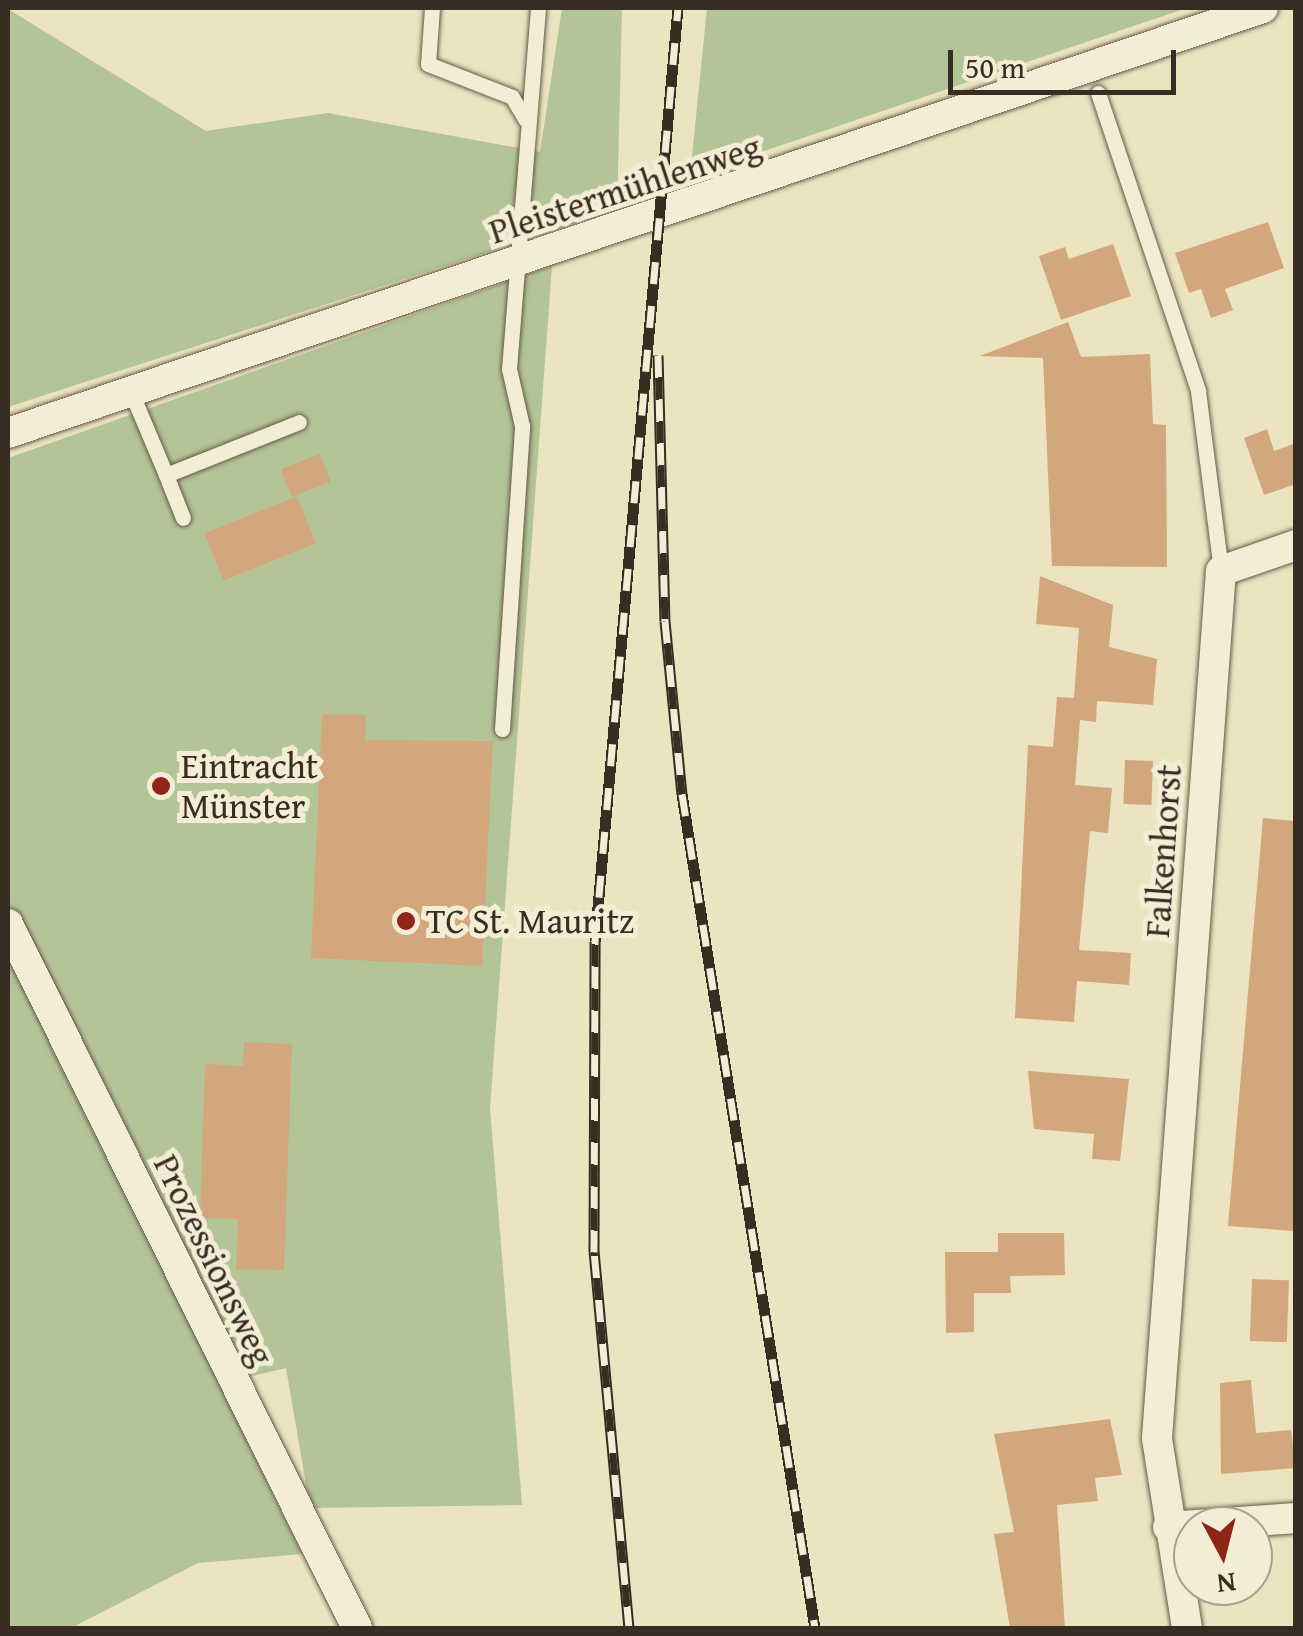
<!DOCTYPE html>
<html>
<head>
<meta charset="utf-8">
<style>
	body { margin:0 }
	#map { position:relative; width:1303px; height:1636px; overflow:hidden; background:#ece3c0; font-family:"Gentium Book Plus",serif }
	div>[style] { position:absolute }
	.green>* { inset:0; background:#b3c596 }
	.building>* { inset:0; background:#d3a77d; transform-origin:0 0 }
	.roads { filter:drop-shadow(0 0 2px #665a4a) drop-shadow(0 0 2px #665a4a) }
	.lane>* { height:15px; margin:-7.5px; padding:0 7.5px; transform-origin:7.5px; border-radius:7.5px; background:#f3edd6 }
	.street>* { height:30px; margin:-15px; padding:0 15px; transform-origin:15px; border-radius:15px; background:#f3edd6 }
	.rail>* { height:11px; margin-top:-5.5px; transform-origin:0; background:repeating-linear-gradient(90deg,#f3edd6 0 22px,#392c23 0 44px); box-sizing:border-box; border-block:2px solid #392c23 }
	.dots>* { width:28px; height:28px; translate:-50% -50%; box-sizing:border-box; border:5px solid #f3edd6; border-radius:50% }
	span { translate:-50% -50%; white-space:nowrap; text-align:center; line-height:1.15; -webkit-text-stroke:10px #f3edd6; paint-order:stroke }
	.street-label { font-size:35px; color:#392c23 }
	.poi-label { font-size:35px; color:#392c23 }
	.left { translate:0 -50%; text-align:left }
	.frame { position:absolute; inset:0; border:10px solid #392c23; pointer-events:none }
	.north { position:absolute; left:1173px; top:1506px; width:100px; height:100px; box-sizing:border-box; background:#f3edd6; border:2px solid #a9a08e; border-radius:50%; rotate:173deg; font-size:28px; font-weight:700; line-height:40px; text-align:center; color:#392c23 }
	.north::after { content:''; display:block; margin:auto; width:35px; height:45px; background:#8f2418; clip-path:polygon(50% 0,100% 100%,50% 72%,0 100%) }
	.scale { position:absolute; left:948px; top:50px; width:228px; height:45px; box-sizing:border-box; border:5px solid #392c23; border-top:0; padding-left:12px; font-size:30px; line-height:35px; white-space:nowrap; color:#392c23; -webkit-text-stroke:8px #f3edd6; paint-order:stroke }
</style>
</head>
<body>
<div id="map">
	<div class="green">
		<div style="clip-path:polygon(562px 8px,622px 8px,617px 210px,8px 407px,8px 9px,206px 131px,328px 113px,540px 152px)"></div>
		<div style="clip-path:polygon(707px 8px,1187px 8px,690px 176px)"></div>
		<div style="clip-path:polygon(552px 266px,490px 1108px,522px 1505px,310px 1508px,286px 1368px,247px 1377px,8px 903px,8px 458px)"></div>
		<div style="clip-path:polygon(8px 947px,302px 1554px,198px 1563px,71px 1628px,8px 1628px)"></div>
	</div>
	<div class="building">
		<div style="clip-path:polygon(1268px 222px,1284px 268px,1225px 289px,1233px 310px,1211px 318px,1201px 289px,1189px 293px,1175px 253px)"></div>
		<div style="clip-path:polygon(1113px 244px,1131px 296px,1061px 320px,1039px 256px,1065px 247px,1069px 259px)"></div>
		<div style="clip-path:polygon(1068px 322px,1081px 357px,1150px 354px,1153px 424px,1166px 425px,1167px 567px,1052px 566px,1043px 358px,980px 356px)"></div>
		<div style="clip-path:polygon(1267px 429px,1274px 451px,1296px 443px,1296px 484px,1264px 495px,1244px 438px)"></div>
		<div style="left:320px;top:454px;width:30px;height:42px;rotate:69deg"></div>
		<div style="left:297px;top:496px;width:51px;height:100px;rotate:68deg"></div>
		<div style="clip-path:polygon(1040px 576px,1113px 605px,1109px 647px,1157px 659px,1153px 705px,1097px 701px,1096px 722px,1080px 720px,1075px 785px,1112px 788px,1108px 833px,1090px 831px,1079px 950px,1131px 953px,1129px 985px,1077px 981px,1074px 1022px,1015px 1018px,1028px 745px,1053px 747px,1057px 697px,1074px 698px,1079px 628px,1036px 624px)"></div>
		<div style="clip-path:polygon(322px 714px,366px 715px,365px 740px,493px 741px,482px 966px,311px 958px)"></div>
		<div style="left:1125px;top:760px;width:28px;height:44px;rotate:2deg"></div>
		<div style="clip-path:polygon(1263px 818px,1296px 821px,1294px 1231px,1228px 1226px)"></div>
		<div style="clip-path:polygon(244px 1042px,292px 1044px,284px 1270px,236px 1269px,238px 1219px,200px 1218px,205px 1064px,243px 1066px)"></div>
		<div style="clip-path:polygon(1028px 1071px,1129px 1079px,1120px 1161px,1092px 1159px,1094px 1134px,1034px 1129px)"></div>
		<div style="clip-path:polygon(998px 1233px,1064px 1233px,1065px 1275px,1010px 1276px,1011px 1293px,974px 1293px,974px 1332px,946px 1333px,945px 1252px,998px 1252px)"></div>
		<div style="left:1252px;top:1279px;width:37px;height:62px;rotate:2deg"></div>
		<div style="clip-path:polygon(1251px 1380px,1256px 1433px,1291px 1430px,1296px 1468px,1221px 1474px,1220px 1383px)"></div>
		<div style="clip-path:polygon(1110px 1419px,1122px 1475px,1095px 1478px,1098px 1501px,1057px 1505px,1065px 1628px,1010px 1628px,994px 1534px,1014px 1532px,994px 1434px)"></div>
	</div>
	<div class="roads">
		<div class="lane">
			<div style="left:432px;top:8px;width:56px;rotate:94.1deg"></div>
			<div style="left:428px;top:64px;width:90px;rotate:21.4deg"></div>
			<div style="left:512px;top:97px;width:26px;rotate:59deg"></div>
			<div style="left:1098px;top:93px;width:314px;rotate:71.4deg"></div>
			<div style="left:1198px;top:391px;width:181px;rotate:82.7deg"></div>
			<div style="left:131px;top:392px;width:90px;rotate:67.1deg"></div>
			<div style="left:166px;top:475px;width:143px;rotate:-21.7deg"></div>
			<div style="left:166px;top:475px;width:46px;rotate:68.4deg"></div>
			<div style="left:502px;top:729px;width:304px;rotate:-86.2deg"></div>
			<div style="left:522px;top:426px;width:58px;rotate:-102.8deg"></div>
			<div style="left:509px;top:369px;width:362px;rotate:-85.4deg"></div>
		</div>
		<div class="street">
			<div style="left:8px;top:433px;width:1325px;rotate:-18.71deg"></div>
			<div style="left:8px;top:924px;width:786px;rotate:63.63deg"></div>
			<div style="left:1168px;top:1527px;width:128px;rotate:-4deg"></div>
			<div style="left:1187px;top:1628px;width:192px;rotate:-99deg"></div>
			<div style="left:1157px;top:1438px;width:869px;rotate:-85.78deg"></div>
			<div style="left:1221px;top:571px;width:79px;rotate:-19.1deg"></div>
		</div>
	</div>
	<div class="rail">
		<div style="left:658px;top:355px;width:266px;rotate:88.5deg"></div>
		<div style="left:665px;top:621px;width:174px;rotate:84.4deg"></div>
		<div style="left:682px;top:794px;width:845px;rotate:80.94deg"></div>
		<div style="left:629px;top:1628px;width:378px;rotate:-95.3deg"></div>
		<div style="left:594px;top:1252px;width:311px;rotate:-89.8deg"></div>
		<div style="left:595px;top:941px;width:937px;rotate:-84.92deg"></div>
	</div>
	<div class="dots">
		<div style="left:161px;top:786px;background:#8f2418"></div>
		<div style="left:406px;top:921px;background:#8f2418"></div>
	</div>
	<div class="street-label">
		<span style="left:625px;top:189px;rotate:-18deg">Pleistermühlenweg</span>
		<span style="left:1163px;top:851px;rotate:-86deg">Falkenhorst</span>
		<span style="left:214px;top:1260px;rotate:64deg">Prozessionsweg</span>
	</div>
	<div class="poi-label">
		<span class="left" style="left:181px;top:786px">Eintracht<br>Münster</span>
		<span class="left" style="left:426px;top:921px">TC St. Mauritz</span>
	</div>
	<div class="frame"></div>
	<div class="north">N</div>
	<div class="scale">50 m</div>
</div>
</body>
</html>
